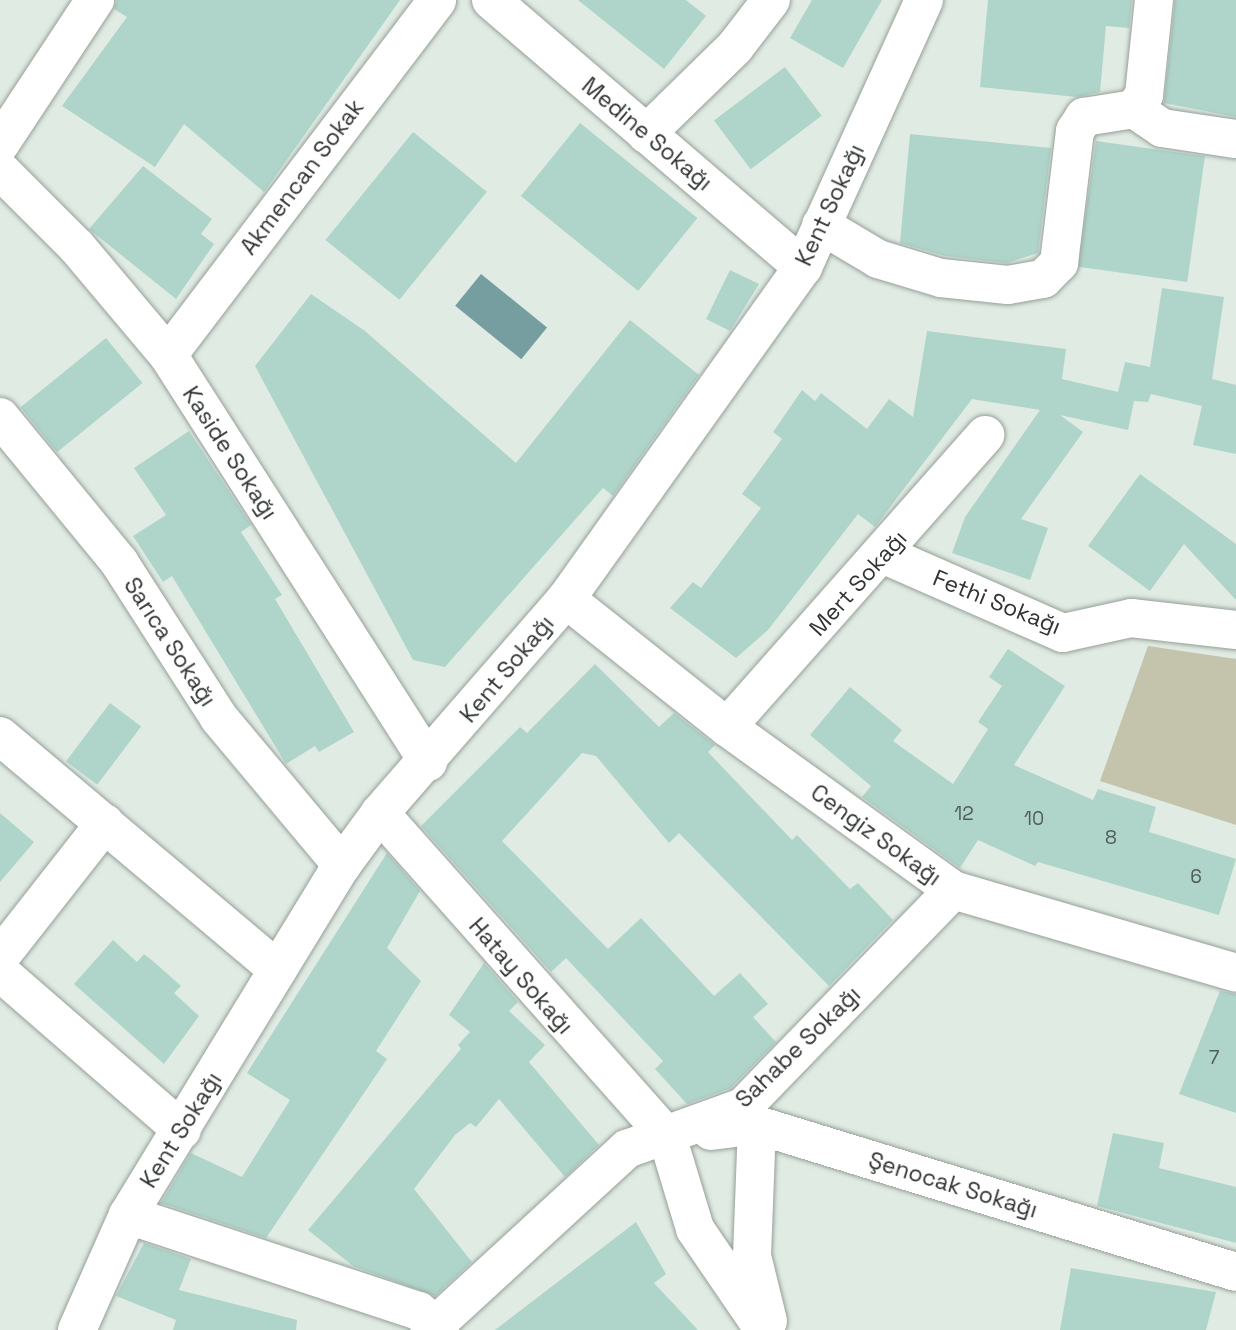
<!DOCTYPE html>
<html>
<head>
<meta charset="utf-8">
<style>
	body { margin:0 }
	#map { position:relative; width:1236px; height:1330px; overflow:hidden; background:#e0ebe3; font-family:"Space Grotesk",sans-serif }
	div>[style] { position:absolute }
	.green>* { inset:0; background:#c4c4ac }
	.water>* { inset:0; background:#769da0; transform-origin:0 0 }
	.building>* { inset:0; background:#afd5cb; transform-origin:0 0 }
	.roads { filter:drop-shadow(0 0 2px #95a098) drop-shadow(0 0 2px #95a098) }
	.minor>* { height:38px; margin:-19px; padding:0 19px; transform-origin:19px; border-radius:19px; background:#fff }
	span { translate:-50% -50%; white-space:nowrap; text-align:center; line-height:1.15; -webkit-text-stroke:5px #fff; paint-order:stroke }
	.number-label { font-size:19px; color:#505c58 }
	.number-label span { -webkit-text-stroke-width:0 }
	.street-label { font-size:23px; color:#303431 }
</style>
</head>
<body>
<div id="map">
	<div class="green">
		<div style="clip-path:polygon(1148px 646px,1236px 659px,1236px 825px,1100px 781px)"></div>
	</div>
	<div class="water">
		<div style="left:481px;top:274px;width:85px;height:41px;rotate:39deg"></div>
	</div>
	<div class="building">
		<div style="clip-path:polygon(117px 0,400px 0,264px 192px,184px 124px,155px 167px,62px 106px,127px 17px,114px 9px)"></div>
		<div style="clip-path:polygon(578px 0,686px 0,706px 16px,664px 69px)"></div>
		<div style="clip-path:polygon(812px 0,882px 0,843px 68px,790px 38px)"></div>
		<div style="clip-path:polygon(988px 0,1132px 0,1129px 28px,1106px 26px,1100px 92px,1077px 97px,980px 87px)"></div>
		<div style="clip-path:polygon(1175px 0,1236px 0,1236px 117px,1164px 103px)"></div>
		<div style="left:785px;top:67px;width:61px;height:89px;rotate:53deg"></div>
		<div style="left:580px;top:123px;width:151px;height:94px;rotate:39deg"></div>
		<div style="left:413px;top:132px;width:95px;height:139px;rotate:39deg"></div>
		<div style="clip-path:polygon(910px 134px,1051px 148px,1038px 253px,1007px 263px,945px 256px,900px 243px)"></div>
		<div style="left:1096px;top:141px;width:110px;height:127px;rotate:8deg"></div>
		<div style="clip-path:polygon(143px 166px,212px 219px,201px 234px,214px 244px,176px 299px,89px 229px)"></div>
		<div style="clip-path:polygon(730px 270px,759px 284px,730px 331px,706px 319px)"></div>
		<div style="clip-path:polygon(1162px 288px,1224px 297px,1212px 379px,1236px 385px,1236px 454px,1193px 445px,1202px 406px,1151px 394px,1148px 402px,1134px 401px,1128px 430px,1060px 415px,1083px 432px,1021px 519px,1048px 528px,1030px 580px,952px 553px,965px 517px,1040px 410px,972px 399px,875px 527px,858px 514px,768px 630px,736px 658px,670px 608px,693px 582px,701px 588px,761px 508px,742px 494px,782px 439px,773px 432px,802px 390px,815px 401px,821px 393px,867px 429px,889px 399px,913px 417px,927px 331px,1066px 349px,1062px 379px,1118px 392px,1125px 362px,1150px 367px)"></div>
		<div style="clip-path:polygon(311px 294px,365px 331px,516px 463px,630px 320px,699px 375px,613px 496px,603px 488px,445px 667px,413px 660px,255px 366px)"></div>
		<div style="left:106px;top:338px;width:58px;height:110px;rotate:51deg"></div>
		<div style="clip-path:polygon(189px 431px,251px 525px,241px 532px,282px 595px,275px 599px,354px 732px,319px 752px,315px 746px,286px 764px,172px 576px,163px 582px,133px 536px,166px 515px,134px 468px)"></div>
		<div style="clip-path:polygon(1140px 474px,1236px 544px,1236px 600px,1184px 544px,1150px 591px,1088px 546px)"></div>
		<div style="clip-path:polygon(1008px 649px,1065px 686px,1014px 765px,1093px 800px,1098px 789px,1156px 807px,1149px 832px,1236px 859px,1219px 915px,1038px 862px,1035px 866px,978px 840px,960px 868px,862px 797px,871px 786px,810px 735px,850px 687px,902px 730px,893px 741px,953px 784px,988px 729px,978px 722px,1002px 686px,989px 677px)"></div>
		<div style="clip-path:polygon(595px 664px,659px 727px,674px 713px,715px 745px,708px 752px,792px 840px,797px 835px,850px 889px,858px 883px,893px 920px,829px 986px,679px 833px,669px 843px,596px 756px,582px 753px,502px 841px,608px 949px,641px 918px,714px 996px,740px 973px,768px 1004px,753px 1017px,776px 1042px,731px 1088px,687px 1104px,655px 1069px,663px 1061px,566px 958px,551px 972px,421px 826px,520px 727px,527px 733px)"></div>
		<div style="left:110px;top:703px;width:39px;height:73px;rotate:37deg"></div>
		<div style="clip-path:polygon(0 813px,34px 842px,0 882px)"></div>
		<div style="clip-path:polygon(387px 853px,420px 891px,387px 948px,421px 981px,376px 1051px,387px 1059px,266px 1238px,161px 1203px,191px 1153px,242px 1177px,290px 1100px,247px 1073px)"></div>
		<div style="clip-path:polygon(113px 940px,137px 962px,144px 954px,154px 962px,181px 986px,174px 993px,199px 1016px,164px 1064px,74px 984px)"></div>
		<div style="clip-path:polygon(484px 963px,518px 1002px,509px 1011px,545px 1045px,529px 1062px,599px 1145px,565px 1177px,499px 1099px,476px 1127px,470px 1123px,455px 1135px,414px 1189px,472px 1262px,435px 1296px,353px 1266px,308px 1230px,461px 1049px,458px 1045px,470px 1032px,449px 1015px)"></div>
		<div style="clip-path:polygon(1220px 991px,1236px 994px,1236px 1113px,1179px 1094px)"></div>
		<div style="clip-path:polygon(1113px 1133px,1164px 1143px,1159px 1168px,1236px 1187px,1236px 1243px,1097px 1206px)"></div>
		<div style="clip-path:polygon(636px 1222px,666px 1274px,654px 1283px,698px 1330px,495px 1330px)"></div>
		<div style="clip-path:polygon(144px 1243px,191px 1259px,179px 1290px,297px 1320px,296px 1330px,173px 1330px,176px 1320px,116px 1296px)"></div>
		<div style="clip-path:polygon(1071px 1268px,1216px 1292px,1206px 1330px,1060px 1330px)"></div>
	</div>
	<div class="roads">
		<div class="minor">
			<div style="left:491px;top:0;width:411px;rotate:40.6deg"></div>
			<div style="left:1134px;top:109px;width:34px;rotate:34deg"></div>
			<div style="left:1162px;top:128px;width:75px;rotate:8.5deg"></div>
			<div style="left:646px;top:134px;width:124px;rotate:-44.3deg"></div>
			<div style="left:735px;top:47px;width:59px;rotate:-52.5deg"></div>
			<div style="left:0;top:144px;width:173px;rotate:-56.6deg"></div>
			<div style="left:0;top:170px;width:109px;rotate:45deg"></div>
			<div style="left:77px;top:247px;width:141px;rotate:49.9deg"></div>
			<div style="left:168px;top:355px;width:483px;rotate:57.4deg"></div>
			<div style="left:821px;top:225px;width:66px;rotate:30.8deg"></div>
			<div style="left:878px;top:259px;width:66px;rotate:16.8deg"></div>
			<div style="left:941px;top:278px;width:67px;rotate:6deg"></div>
			<div style="left:1008px;top:285px;width:36px;rotate:-10deg"></div>
			<div style="left:1043px;top:279px;width:23px;rotate:-45deg"></div>
			<div style="left:1059px;top:263px;width:133px;rotate:-83.1deg"></div>
			<div style="left:1075px;top:131px;width:17px;rotate:-57deg"></div>
			<div style="left:1084px;top:117px;width:51px;rotate:-9.1deg"></div>
			<div style="left:1134px;top:109px;width:17px;rotate:-54deg"></div>
			<div style="left:1144px;top:95px;width:96px;rotate:-84deg"></div>
			<div style="left:168px;top:355px;width:445px;rotate:-52.8deg"></div>
			<div style="left:0;top:417px;width:188px;rotate:50.6deg"></div>
			<div style="left:119px;top:562px;width:185px;rotate:57.3deg"></div>
			<div style="left:219px;top:718px;width:192px;rotate:50.1deg"></div>
			<div style="left:885px;top:555px;width:194px;rotate:23.7deg"></div>
			<div style="left:1063px;top:633px;width:70px;rotate:-12.4deg"></div>
			<div style="left:1131px;top:618px;width:106px;rotate:6.5deg"></div>
			<div style="left:566px;top:599px;width:206px;rotate:38.5deg"></div>
			<div style="left:727px;top:727px;width:279px;rotate:35.8deg"></div>
			<div style="left:953px;top:890px;width:295px;rotate:16.3deg"></div>
			<div style="left:727px;top:727px;width:390px;rotate:-48.5deg"></div>
			<div style="left:0;top:736px;width:363px;rotate:40.1deg"></div>
			<div style="left:380px;top:813px;width:432px;rotate:48.4deg"></div>
			<div style="left:667px;top:1136px;width:97px;rotate:73.2deg"></div>
			<div style="left:695px;top:1229px;width:122px;rotate:55.7deg"></div>
			<div style="left:0;top:957px;width:170px;rotate:-51.9deg"></div>
			<div style="left:0;top:972px;width:241px;rotate:41deg"></div>
			<div style="left:757px;top:1125px;width:131px;rotate:92.2deg"></div>
			<div style="left:752px;top:1256px;width:67px;rotate:76.2deg"></div>
			<div style="left:711px;top:1131px;width:46px;rotate:-7.4deg"></div>
			<div style="left:757px;top:1125px;width:501px;rotate:17.06deg"></div>
			<div style="left:128px;top:1215px;width:306px;rotate:18.3deg"></div>
			<div style="left:419px;top:1311px;width:28px;rotate:42deg"></div>
			<div style="left:77px;top:1330px;width:126px;rotate:-66.1deg"></div>
			<div style="left:128px;top:1215px;width:410px;rotate:-58.6deg"></div>
			<div style="left:342px;top:865px;width:64px;rotate:-53.8deg"></div>
			<div style="left:380px;top:813px;width:284px;rotate:-49deg"></div>
			<div style="left:566px;top:599px;width:408px;rotate:-54.5deg"></div>
			<div style="left:803px;top:267px;width:293px;rotate:-65.6deg"></div>
			<div style="left:430px;top:1330px;width:268px;rotate:-42.6deg"></div>
			<div style="left:627px;top:1149px;width:123px;rotate:-19.9deg"></div>
			<div style="left:743px;top:1107px;width:302px;rotate:-45.9deg"></div>
		</div>
	</div>
	<div class="number-label">
		<span style="left:964px;top:814px">12</span>
		<span style="left:1034px;top:819px">10</span>
		<span style="left:1111px;top:838px">8</span>
		<span style="left:1196px;top:877px">6</span>
		<span style="left:1214px;top:1058px">7</span>
	</div>
	<div class="street-label">
		<span style="left:647px;top:134px;rotate:40deg">Medine Sokağı</span>
		<span style="left:302px;top:177px;rotate:-53deg">Akmencan Sokak</span>
		<span style="left:830px;top:205px;rotate:-65deg">Kent Sokağı</span>
		<span style="left:230px;top:453px;rotate:57deg">Kaside Sokağı</span>
		<span style="left:858px;top:583px;rotate:-48deg">Mert Sokağı</span>
		<span style="left:997px;top:602px;rotate:22deg">Fethi Sokağı</span>
		<span style="left:170px;top:642px;rotate:57deg">Sarıca Sokağı</span>
		<span style="left:507px;top:669px;rotate:-50deg">Kent Sokağı</span>
		<span style="left:876px;top:835px;rotate:36deg">Cengiz Sokağı</span>
		<span style="left:521px;top:976px;rotate:49deg">Hatay Sokağı</span>
		<span style="left:798px;top:1047px;rotate:-44deg">Sahabe Sokağı</span>
		<span style="left:181px;top:1130px;rotate:-58deg">Kent Sokağı</span>
		<span style="left:953px;top:1185px;rotate:17deg">Şenocak Sokağı</span>
	</div>
</div>
</body>
</html>
